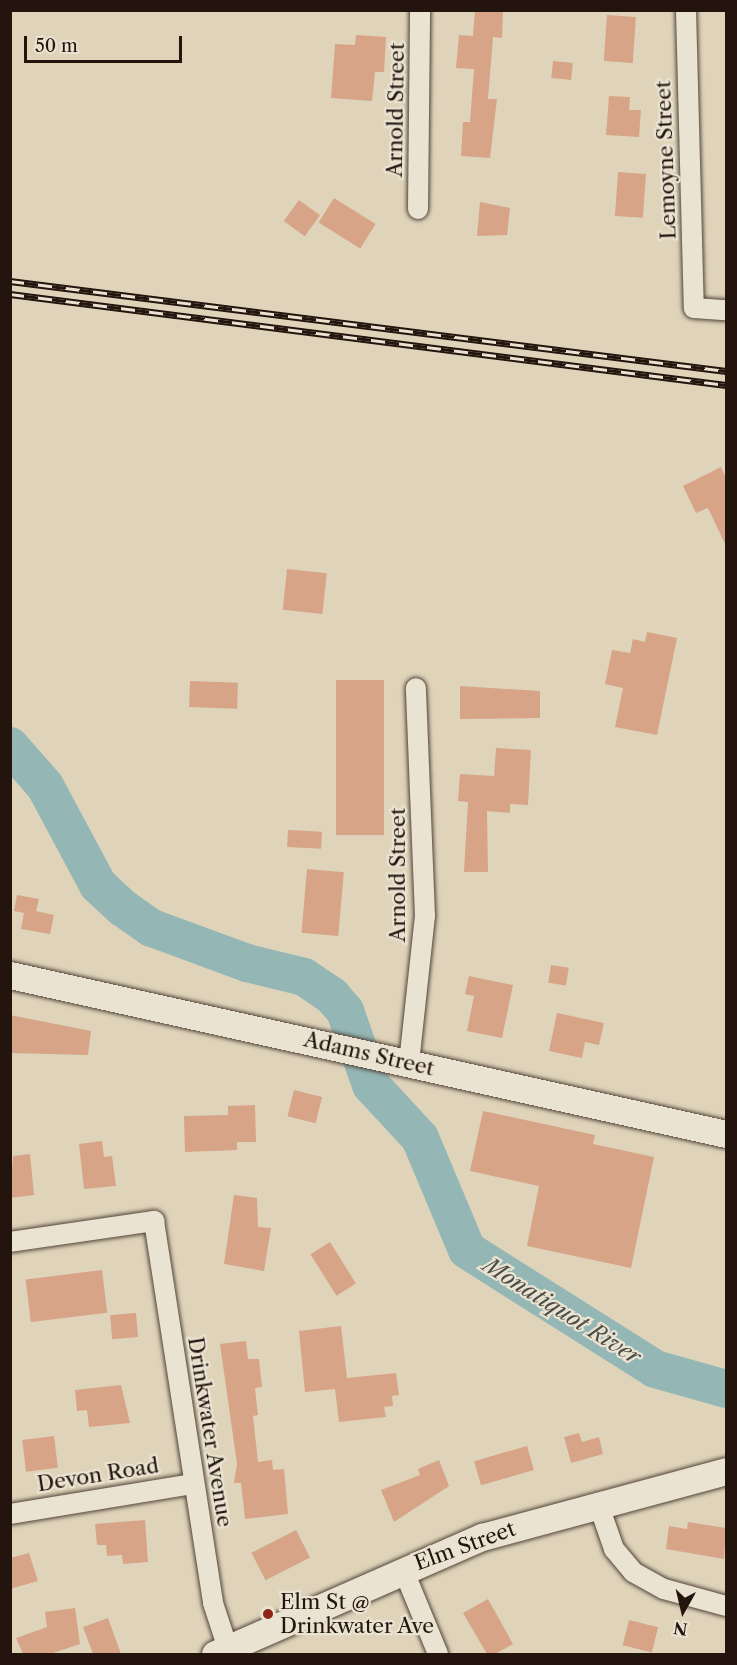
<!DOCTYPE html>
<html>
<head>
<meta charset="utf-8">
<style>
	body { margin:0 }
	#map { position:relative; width:737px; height:1665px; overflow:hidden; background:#dfd4ba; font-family:"Libre Caslon Text",serif }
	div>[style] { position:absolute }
	.river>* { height:38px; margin:-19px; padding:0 19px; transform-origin:19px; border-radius:19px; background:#94b7b5 }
	.building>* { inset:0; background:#d7a488; transform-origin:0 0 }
	.roads { filter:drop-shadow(0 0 2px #524439) drop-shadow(0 0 2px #524439) }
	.street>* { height:20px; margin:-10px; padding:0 10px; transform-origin:10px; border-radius:10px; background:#eae3d2 }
	.secondary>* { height:27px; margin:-13.5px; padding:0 13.5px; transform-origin:13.5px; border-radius:13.5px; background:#eae3d2 }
	.rail>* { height:7px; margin-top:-3.5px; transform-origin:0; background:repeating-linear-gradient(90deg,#eae3d2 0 14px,#23140e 0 28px); box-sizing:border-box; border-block:2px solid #23140e }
	.dots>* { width:16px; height:16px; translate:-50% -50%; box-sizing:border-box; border:3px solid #eae3d2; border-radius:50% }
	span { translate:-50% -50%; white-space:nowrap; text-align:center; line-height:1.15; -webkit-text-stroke:4.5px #eae3d2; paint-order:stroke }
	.street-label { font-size:21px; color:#23140e }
	.poi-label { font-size:21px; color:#23140e }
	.left { translate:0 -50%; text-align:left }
	.water-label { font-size:22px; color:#4b4d48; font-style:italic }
	.frame { position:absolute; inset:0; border:12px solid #23140e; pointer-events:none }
	.north { position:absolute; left:653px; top:1581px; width:60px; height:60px; -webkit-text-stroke:4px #eae3d2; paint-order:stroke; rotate:188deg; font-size:16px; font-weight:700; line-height:24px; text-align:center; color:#23140e }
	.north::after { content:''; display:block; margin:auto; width:21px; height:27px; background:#23140e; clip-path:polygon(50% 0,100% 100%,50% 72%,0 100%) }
	.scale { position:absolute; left:24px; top:36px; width:158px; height:27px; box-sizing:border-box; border:3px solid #23140e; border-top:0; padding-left:8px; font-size:18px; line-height:21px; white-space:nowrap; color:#23140e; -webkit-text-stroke:4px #eae3d2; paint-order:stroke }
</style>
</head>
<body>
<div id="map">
	<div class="river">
		<div style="left:10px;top:746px;width:53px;rotate:48.8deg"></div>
		<div style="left:45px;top:786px;width:112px;rotate:61.8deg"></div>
		<div style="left:98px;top:885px;width:34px;rotate:43deg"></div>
		<div style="left:123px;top:908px;width:35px;rotate:35deg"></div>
		<div style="left:152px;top:928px;width:101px;rotate:20.2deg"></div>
		<div style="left:247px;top:963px;width:59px;rotate:13.8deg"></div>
		<div style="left:304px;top:977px;width:34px;rotate:34deg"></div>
		<div style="left:332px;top:996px;width:20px;rotate:49deg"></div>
		<div style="left:345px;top:1011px;width:78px;rotate:70.6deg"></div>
		<div style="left:371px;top:1085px;width:72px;rotate:47.2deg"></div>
		<div style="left:420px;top:1138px;width:121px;rotate:67.2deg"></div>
		<div style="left:467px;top:1250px;width:222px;rotate:32.3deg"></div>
		<div style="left:655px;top:1369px;width:74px;rotate:15.7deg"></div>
	</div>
	<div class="building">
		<div style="clip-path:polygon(475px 10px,503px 10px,502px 38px,493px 37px,488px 99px,497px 99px,490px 158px,461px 156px,463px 122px,470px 122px,474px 69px,456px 68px,459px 35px,473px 36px)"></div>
		<div style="left:607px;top:15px;width:29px;height:46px;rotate:4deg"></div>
		<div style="clip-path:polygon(356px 35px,386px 37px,384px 72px,375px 72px,372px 101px,331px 98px,335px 44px,355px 45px)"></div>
		<div style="left:553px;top:61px;width:20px;height:17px;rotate:6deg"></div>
		<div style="clip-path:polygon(609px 96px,630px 97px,629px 110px,641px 110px,639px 137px,606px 135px)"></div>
		<div style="left:618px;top:172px;width:28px;height:44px;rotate:4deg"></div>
		<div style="left:334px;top:198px;width:49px;height:29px;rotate:32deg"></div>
		<div style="left:299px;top:200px;width:26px;height:26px;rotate:36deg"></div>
		<div style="clip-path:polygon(480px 202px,510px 208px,507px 235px,477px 236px)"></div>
		<div style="clip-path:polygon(721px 467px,726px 478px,726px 546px,708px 508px,696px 513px,683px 486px)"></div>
		<div style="left:287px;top:569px;width:40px;height:41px;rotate:6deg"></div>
		<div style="clip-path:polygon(647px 632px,677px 638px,657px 735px,615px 727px,623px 688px,605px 684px,612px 650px,630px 653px,633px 639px,645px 642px)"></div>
		<div style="left:336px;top:680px;width:48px;height:155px"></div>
		<div style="left:190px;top:681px;width:48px;height:26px;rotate:2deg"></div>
		<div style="clip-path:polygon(460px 686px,540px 691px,540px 718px,460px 719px)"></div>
		<div style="clip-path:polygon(496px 748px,531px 750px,528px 805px,510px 804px,510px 813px,487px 811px,488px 872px,464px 872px,468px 802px,458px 801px,460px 774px,494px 776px)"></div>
		<div style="left:288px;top:830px;width:34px;height:17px;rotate:3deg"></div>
		<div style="left:307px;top:869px;width:37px;height:64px;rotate:5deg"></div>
		<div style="clip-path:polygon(17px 895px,39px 899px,36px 911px,54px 915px,50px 934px,21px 929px,24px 913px,14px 911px)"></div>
		<div style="left:551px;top:965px;width:18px;height:18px;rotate:9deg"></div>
		<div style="clip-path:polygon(469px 976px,513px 985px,502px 1038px,467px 1031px,474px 996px,465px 994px)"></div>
		<div style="clip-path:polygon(557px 1013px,604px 1023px,599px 1045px,585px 1042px,582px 1058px,549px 1051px)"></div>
		<div style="clip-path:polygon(10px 1015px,91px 1031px,88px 1055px,10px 1053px)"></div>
		<div style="left:294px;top:1090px;width:29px;height:27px;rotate:14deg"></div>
		<div style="clip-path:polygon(255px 1105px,256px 1142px,237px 1142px,237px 1150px,185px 1152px,184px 1116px,228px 1115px,228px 1106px)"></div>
		<div style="clip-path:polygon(483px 1111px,595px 1135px,593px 1144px,654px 1157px,631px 1268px,527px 1246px,539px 1186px,470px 1171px)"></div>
		<div style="clip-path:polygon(102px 1141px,104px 1157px,112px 1156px,116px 1186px,84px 1189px,79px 1144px)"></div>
		<div style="clip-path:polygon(30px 1154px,34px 1195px,10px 1198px,13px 1156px)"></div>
		<div style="clip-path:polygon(234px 1195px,257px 1198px,258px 1227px,271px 1228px,264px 1271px,224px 1264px)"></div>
		<div style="left:330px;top:1242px;width:49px;height:23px;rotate:58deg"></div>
		<div style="left:102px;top:1270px;width:43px;height:77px;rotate:83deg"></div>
		<div style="left:136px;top:1313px;width:24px;height:26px;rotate:85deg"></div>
		<div style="clip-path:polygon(341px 1326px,347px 1378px,396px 1373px,399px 1395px,392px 1396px,393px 1406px,384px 1407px,386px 1417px,339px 1422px,335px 1389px,305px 1392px,299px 1331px)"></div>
		<div style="clip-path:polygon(246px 1341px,248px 1359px,259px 1359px,262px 1387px,255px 1388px,258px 1415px,253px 1416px,258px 1462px,272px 1460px,273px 1470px,284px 1469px,288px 1514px,245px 1519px,241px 1483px,234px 1483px,237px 1464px,220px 1344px)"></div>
		<div style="clip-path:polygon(121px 1385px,130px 1423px,89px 1427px,87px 1410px,77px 1411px,75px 1390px)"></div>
		<div style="clip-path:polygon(579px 1433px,582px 1442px,599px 1437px,603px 1454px,571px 1463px,564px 1437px)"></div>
		<div style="left:54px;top:1436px;width:32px;height:32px;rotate:83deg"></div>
		<div style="left:527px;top:1446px;width:25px;height:55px;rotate:74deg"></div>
		<div style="clip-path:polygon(439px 1460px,449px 1486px,394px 1522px,381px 1490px,420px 1475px,418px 1469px)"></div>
		<div style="clip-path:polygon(145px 1520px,148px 1562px,123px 1564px,122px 1555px,107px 1556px,106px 1545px,97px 1545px,95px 1524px)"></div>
		<div style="clip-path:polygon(688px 1522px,726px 1528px,724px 1559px,666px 1549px,669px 1526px,687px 1529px)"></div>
		<div style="left:296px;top:1530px;width:31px;height:50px;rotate:63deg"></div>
		<div style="clip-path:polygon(29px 1553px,38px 1581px,10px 1589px,10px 1558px)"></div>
		<div style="clip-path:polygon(488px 1599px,513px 1644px,495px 1654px,487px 1654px,463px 1613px)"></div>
		<div style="clip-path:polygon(75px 1608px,80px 1644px,50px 1654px,23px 1654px,16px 1638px,47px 1627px,45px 1612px)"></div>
		<div style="clip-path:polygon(108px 1618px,121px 1654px,93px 1654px,83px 1627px)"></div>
		<div style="left:629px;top:1620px;width:30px;height:26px;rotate:14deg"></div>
	</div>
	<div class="roads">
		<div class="street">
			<div style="left:686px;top:10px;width:298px;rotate:88.5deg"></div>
			<div style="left:694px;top:308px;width:32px;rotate:4deg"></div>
			<div style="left:418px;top:209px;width:199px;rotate:-89.4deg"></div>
			<div style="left:409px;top:1063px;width:148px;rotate:-83.8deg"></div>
			<div style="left:425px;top:916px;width:228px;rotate:-92.3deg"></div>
			<div style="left:10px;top:1242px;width:146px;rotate:-8.3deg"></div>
			<div style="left:154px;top:1221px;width:387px;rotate:81.2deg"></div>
			<div style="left:213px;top:1603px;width:48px;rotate:71.9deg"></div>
			<div style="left:598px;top:1503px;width:49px;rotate:70.8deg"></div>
			<div style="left:614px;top:1549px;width:30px;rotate:50deg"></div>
			<div style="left:633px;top:1572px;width:35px;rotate:29deg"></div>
			<div style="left:664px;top:1589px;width:64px;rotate:15.3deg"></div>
			<div style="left:10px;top:1514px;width:185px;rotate:-9.3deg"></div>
			<div style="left:403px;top:1569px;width:92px;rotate:67.6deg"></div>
		</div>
		<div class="secondary">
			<div style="left:10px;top:975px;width:733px;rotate:12.52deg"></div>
			<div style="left:215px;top:1654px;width:292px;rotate:-23.7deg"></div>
			<div style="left:482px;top:1537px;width:253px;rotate:-15.1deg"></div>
		</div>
	</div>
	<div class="rail">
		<div style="left:10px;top:281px;width:722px;rotate:7.16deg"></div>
		<div style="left:10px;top:294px;width:722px;rotate:7.24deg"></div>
	</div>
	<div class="dots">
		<div style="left:268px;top:1614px;background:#8f2418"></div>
	</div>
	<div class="street-label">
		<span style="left:396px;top:110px;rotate:-89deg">Arnold Street</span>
		<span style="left:666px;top:160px;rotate:-92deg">Lemoyne Street</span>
		<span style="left:398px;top:875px;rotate:-90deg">Arnold Street</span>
		<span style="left:369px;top:1054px;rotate:13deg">Adams Street</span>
		<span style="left:210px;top:1432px;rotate:81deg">Drinkwater Avenue</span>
		<span style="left:98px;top:1475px;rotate:-9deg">Devon Road</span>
		<span style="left:465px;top:1546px;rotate:-20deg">Elm Street</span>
	</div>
	<div class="poi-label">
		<span class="left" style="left:280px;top:1614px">Elm St @<br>Drinkwater Ave</span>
	</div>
	<div class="water-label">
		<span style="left:562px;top:1311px;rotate:32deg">Monatiquot River</span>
	</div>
	<div class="frame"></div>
	<div class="north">N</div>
	<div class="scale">50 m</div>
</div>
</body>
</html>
